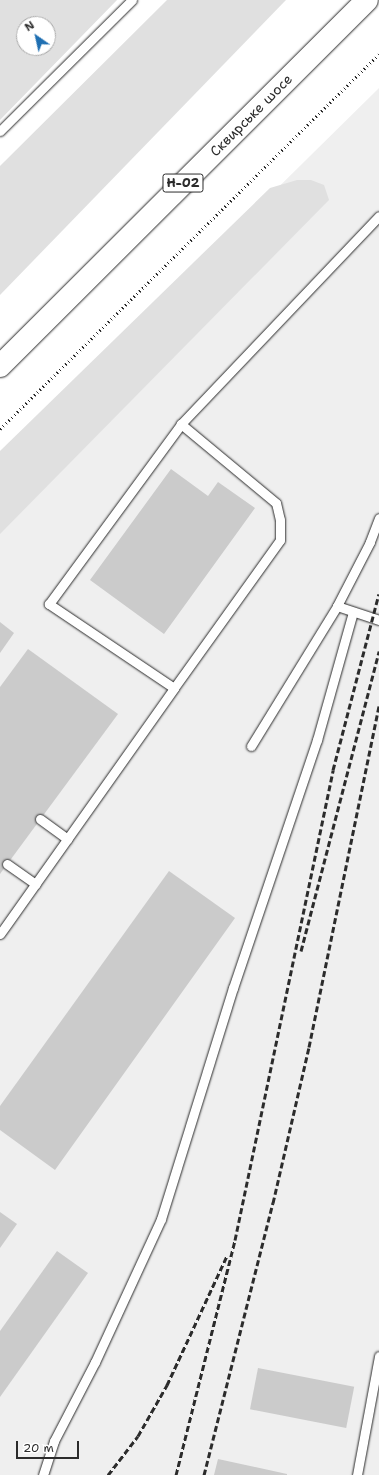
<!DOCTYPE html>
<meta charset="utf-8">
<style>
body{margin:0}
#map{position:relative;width:379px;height:1475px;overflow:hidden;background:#fff;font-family:"Shantell Sans",sans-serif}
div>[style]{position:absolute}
.built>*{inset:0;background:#efefef}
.green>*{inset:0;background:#e0e0e0}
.building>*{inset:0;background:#cbcbcb;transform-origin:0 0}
.path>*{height:2.5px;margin-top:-1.25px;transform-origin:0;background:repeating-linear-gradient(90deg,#2b2b2b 0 1px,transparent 0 4px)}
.roads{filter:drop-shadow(0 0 1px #2b2b2b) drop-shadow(0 0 1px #2b2b2b)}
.lane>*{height:9px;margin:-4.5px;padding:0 4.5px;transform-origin:4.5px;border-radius:4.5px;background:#fff}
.primary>*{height:22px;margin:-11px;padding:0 11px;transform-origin:11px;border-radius:11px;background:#fff}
.rail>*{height:3px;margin-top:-1.5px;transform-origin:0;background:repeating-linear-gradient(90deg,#2b2b2b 0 6px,transparent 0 9px)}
span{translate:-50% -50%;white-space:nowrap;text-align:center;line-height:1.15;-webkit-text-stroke:3px #fff;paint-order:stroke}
.shield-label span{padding:1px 3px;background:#fff;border:1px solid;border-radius:3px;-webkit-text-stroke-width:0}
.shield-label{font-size:13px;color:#2b2b2b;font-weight:700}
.street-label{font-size:14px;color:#2b2b2b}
.north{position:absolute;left:16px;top:16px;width:40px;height:40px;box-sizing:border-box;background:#fff;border:1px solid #aaa;border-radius:50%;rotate:326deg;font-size:11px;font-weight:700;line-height:16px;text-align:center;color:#2b2b2b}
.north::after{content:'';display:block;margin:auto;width:14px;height:18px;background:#1f6fb2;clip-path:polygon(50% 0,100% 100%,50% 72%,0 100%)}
.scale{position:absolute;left:16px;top:1441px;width:63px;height:18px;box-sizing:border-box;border:2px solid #2b2b2b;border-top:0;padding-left:5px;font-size:12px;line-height:14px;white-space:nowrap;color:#2b2b2b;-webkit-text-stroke:3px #fff;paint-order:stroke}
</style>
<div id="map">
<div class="built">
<div style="clip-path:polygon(379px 88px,379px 1475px,0 1475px,0 462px)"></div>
</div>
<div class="green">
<div style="clip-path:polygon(evenodd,0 0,117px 0,0 120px,0 0,24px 24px,48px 24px,48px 48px,24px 48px,24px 24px)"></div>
<div style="clip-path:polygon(167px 0,286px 0,0 295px,0 166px)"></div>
<div style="clip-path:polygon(297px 180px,311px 180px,324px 185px,329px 200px,0 534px,0 451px,270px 188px)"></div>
</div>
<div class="building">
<div style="clip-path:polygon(171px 469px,208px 496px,218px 482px,255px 508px,164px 634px,90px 580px)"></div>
<div style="clip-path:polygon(0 622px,14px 633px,0 653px)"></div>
<div style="clip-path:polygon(28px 649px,118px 714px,0 874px,0 687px)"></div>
<div style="clip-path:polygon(169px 871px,235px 918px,55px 1170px,0 1130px,0 1106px)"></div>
<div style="clip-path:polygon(0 1212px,17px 1224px,0 1248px)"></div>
<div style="clip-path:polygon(57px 1251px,88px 1273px,0 1397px,0 1331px)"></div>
<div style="left:258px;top:1368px;width:98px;height:42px;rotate:11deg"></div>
<div style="clip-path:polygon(218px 1459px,287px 1474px,287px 1475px,214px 1475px)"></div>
</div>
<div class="path">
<div style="left:0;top:429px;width:533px;rotate:-44.7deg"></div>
</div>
<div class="roads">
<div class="lane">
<div style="left:0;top:131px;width:186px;rotate:-44.8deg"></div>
<div style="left:379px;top:518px;width:26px;rotate:111deg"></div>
<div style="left:370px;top:542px;width:72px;rotate:117.3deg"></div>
<div style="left:337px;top:606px;width:44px;rotate:18.4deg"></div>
<div style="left:174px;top:688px;width:182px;rotate:-54.4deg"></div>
<div style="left:280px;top:540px;width:20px;rotate:-90deg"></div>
<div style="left:280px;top:520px;width:17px;rotate:-103deg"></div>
<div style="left:276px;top:503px;width:124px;rotate:-140.3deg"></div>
<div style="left:251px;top:746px;width:164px;rotate:-58.4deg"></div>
<div style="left:40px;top:819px;width:34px;rotate:36deg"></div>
<div style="left:7px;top:864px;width:35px;rotate:35deg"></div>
<div style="left:0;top:934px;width:301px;rotate:-54.7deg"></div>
<div style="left:174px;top:688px;width:151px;rotate:-146.1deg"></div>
<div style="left:49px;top:604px;width:223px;rotate:-53.7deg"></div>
<div style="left:181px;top:424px;width:287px;rotate:-46.4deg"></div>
<div style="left:43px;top:1475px;width:36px;rotate:-72deg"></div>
<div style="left:54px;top:1441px;width:89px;rotate:-62.6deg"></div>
<div style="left:95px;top:1362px;width:157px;rotate:-65.2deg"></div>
<div style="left:161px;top:1219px;width:242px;rotate:-72.7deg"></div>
<div style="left:233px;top:988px;width:262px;rotate:-71.3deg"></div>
<div style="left:317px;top:740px;width:133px;rotate:-74.3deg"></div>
<div style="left:357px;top:1475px;width:121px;rotate:-79.5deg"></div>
</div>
<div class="primary">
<div style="left:0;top:366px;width:518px;rotate:-44.92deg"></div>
</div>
</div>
<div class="rail">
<div style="left:301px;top:951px;width:310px;rotate:-75.4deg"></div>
<div style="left:108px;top:1475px;width:49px;rotate:-52.4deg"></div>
<div style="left:138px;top:1436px;width:59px;rotate:-60.4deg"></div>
<div style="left:167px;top:1385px;width:142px;rotate:-65.1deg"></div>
<div style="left:176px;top:1475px;width:242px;rotate:-75.9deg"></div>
<div style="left:235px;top:1240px;width:480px;rotate:-78.2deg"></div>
<div style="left:333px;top:770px;width:182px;rotate:-75.4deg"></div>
<div style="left:204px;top:1475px;width:281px;rotate:-75.8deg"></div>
<div style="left:273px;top:1203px;width:160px;rotate:-77deg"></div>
<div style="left:309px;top:1047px;width:348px;rotate:-78.4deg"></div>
</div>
<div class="shield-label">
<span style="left:183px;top:183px">Н-02</span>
</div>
<div class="street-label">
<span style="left:251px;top:115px;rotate:-45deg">Сквирське шосе</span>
</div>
<div class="north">N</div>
<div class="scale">20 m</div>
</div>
